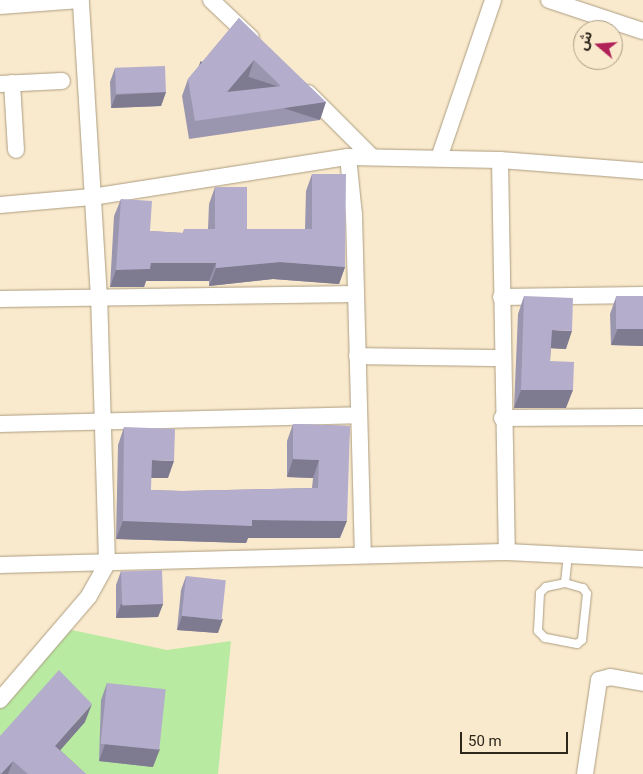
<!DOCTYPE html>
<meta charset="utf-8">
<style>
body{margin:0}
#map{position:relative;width:643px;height:774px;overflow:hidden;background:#faeacd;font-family:Roboto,"Noto Sans Arabic",sans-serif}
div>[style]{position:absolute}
.green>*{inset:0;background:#b8eaa2}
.roads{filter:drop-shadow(0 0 1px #ac9d81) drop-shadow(0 0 1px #ac9d81)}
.lane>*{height:8px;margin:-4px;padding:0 4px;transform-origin:4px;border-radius:4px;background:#fff}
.street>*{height:16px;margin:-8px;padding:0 8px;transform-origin:8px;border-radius:8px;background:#fff}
.wall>*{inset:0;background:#9b96af}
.shaded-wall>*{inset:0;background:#7e7a8f;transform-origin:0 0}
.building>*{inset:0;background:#b4aecc;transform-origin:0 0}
span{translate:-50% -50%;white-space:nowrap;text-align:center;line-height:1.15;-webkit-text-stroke:4px #faeacd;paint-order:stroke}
.north{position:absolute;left:573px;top:20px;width:50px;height:50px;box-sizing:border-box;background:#faeacd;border:1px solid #a89c86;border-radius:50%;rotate:288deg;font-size:14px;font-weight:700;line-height:20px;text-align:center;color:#2c261b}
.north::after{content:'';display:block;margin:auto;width:18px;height:22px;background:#b02158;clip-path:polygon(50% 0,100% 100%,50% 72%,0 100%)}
.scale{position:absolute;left:460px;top:732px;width:108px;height:22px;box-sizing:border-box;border:2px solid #2c261b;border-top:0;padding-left:6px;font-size:15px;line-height:18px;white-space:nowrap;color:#2c261b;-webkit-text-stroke:4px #faeacd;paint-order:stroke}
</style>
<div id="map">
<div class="green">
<div style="clip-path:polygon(67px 629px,167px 650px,231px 641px,218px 774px,0 774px,0 705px)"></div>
</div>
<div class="roads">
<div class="lane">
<div style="left:565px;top:583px;width:19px;rotate:16deg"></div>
<div style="left:583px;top:588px;width:7px;rotate:56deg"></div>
<div style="left:587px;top:594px;width:46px;rotate:96.2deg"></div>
<div style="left:582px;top:640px;width:6px;rotate:141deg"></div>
<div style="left:577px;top:644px;width:33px;rotate:-169deg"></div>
<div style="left:545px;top:638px;width:10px;rotate:-135deg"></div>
<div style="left:538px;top:631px;width:38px;rotate:-87deg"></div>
<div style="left:540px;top:593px;width:8px;rotate:-45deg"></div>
<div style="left:546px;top:587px;width:19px;rotate:-12deg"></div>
<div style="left:565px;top:583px;width:28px;rotate:-84deg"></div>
</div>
<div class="street">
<div style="left:211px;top:0;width:55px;rotate:43.5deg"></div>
<div style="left:549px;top:0;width:99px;rotate:18.3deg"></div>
<div style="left:0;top:6px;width:79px;rotate:-4.3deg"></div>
<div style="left:12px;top:83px;width:67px;rotate:86.6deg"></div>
<div style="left:0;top:84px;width:62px;rotate:-2.8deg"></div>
<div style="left:308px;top:93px;width:91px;rotate:45deg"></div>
<div style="left:348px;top:157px;width:58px;rotate:84.1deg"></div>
<div style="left:354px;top:215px;width:340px;rotate:88.5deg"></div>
<div style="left:439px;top:158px;width:167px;rotate:-71.1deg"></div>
<div style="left:500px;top:160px;width:392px;rotate:89deg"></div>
<div style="left:0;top:205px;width:92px;rotate:-5deg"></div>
<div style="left:92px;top:197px;width:259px;rotate:-8.9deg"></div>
<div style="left:348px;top:157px;width:152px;rotate:1.1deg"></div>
<div style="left:500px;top:160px;width:143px;rotate:4.4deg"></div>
<div style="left:501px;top:297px;width:142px;rotate:-0.8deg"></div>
<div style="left:0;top:299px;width:356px;rotate:-0.8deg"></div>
<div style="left:357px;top:356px;width:145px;rotate:0.8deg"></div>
<div style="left:502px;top:418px;width:141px;rotate:-0.4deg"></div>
<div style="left:0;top:424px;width:358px;rotate:-1.4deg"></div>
<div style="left:0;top:565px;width:507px;rotate:-1.47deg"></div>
<div style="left:507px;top:552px;width:136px;rotate:2.9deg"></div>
<div style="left:0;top:700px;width:137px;rotate:-49.4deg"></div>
<div style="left:89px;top:596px;width:38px;rotate:-61deg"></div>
<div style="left:107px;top:563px;width:265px;rotate:-91.7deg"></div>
<div style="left:99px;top:298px;width:299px;rotate:-93.5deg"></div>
<div style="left:585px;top:774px;width:95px;rotate:-81.5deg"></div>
<div style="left:599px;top:680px;width:11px;rotate:-15deg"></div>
<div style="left:610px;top:677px;width:34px;rotate:10deg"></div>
</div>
</div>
<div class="wall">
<div style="clip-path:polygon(evenodd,239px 18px,320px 120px,189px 139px,182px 96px,188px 79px,239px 18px,248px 78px,259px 88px,237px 91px,248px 78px)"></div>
<div style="clip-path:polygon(115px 68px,166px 92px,161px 106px,111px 108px,110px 82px)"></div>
<div style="clip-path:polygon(312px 174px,345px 267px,339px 284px,273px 279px,209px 286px,209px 281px,146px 281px,144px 287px,110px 287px,114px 216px,121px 199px,150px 231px,183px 233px,184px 229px,208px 229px,209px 204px,215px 187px,247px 229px,305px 229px,306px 191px)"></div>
<div style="clip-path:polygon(524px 296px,566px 349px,551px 348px,550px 361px,566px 408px,514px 408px,518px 314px)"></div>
<div style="clip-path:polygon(643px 296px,643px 346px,611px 345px,610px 314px,616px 297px)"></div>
<div style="clip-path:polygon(293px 424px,350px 426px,340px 538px,248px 538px,246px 543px,116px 539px,118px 445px,124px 427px,168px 478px,151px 478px,151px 490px,182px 491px,312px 488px,313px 478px,287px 477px,287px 441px)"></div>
<div style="clip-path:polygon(121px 571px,163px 604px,158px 617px,116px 618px,116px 585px)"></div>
<div style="clip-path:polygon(186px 576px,218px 633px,177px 630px,181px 590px)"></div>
<div style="clip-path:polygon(107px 683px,153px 767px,99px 761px,101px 700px)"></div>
<div style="clip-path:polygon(85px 722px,60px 750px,86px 774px,0 774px,0 736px)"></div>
</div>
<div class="shaded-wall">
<div style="clip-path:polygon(254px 60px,248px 78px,221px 110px,227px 92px)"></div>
<div style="clip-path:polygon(166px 92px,161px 106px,111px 108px,116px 95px)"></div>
<div style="left:326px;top:102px;width:19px;height:132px;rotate:108deg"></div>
<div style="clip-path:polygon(280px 262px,345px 267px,339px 284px,273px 279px,209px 286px,216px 268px)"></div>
<div style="clip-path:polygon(151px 263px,216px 263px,209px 281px,146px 281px,144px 287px,110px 287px,116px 270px)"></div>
<div style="clip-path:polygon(618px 328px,643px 329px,643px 346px,611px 345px)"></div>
<div style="clip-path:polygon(552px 330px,572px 331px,566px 349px,545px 348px)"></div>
<div style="clip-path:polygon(521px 390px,573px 390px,566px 408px,514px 408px)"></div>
<div style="clip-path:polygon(293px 459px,319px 460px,313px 478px,287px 477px)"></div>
<div style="clip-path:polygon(152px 460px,174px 461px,168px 478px,145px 478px)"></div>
<div style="clip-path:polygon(252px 520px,347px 521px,340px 538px,248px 538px,246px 543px,116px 539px,123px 521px)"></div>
<div style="clip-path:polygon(121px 604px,163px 604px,158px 617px,116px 618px)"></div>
<div style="clip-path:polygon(182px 616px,223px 619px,218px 633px,177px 630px)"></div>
<div style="clip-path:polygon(92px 704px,85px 722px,49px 763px,55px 746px)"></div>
<div style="clip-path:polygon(105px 744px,160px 749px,153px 767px,99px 761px)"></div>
<div style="clip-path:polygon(13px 761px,8px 774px,1px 774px)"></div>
</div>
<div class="building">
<div style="clip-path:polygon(evenodd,239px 18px,326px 102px,195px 121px,188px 79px,239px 18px,254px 60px,281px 86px,227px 92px,254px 60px)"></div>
<div style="left:165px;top:66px;width:26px;height:50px;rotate:88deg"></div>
<div style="clip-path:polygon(312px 174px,346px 174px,345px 267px,280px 262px,216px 268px,216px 263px,151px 263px,150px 269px,116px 270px,121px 199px,152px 201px,150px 231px,184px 233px,184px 229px,215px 229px,215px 187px,247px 187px,247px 229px,312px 229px)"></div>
<div style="clip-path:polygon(524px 296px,573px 298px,572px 331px,552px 330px,550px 361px,574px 362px,573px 390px,521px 390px)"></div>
<div style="left:643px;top:296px;width:33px;height:27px;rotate:90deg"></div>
<div style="clip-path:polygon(293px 424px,350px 426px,347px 521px,252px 520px,252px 526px,123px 521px,124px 427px,175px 429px,174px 461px,152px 460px,151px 490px,182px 491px,318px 488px,319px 460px,293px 459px)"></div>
<div style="left:162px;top:570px;width:34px;height:41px;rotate:88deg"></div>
<div style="left:186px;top:576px;width:40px;height:40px;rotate:6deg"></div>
<div style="clip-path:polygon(59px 670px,92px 704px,55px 746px,86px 774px,28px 774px,13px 761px,1px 774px,0 772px,0 736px)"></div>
<div style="left:107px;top:683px;width:59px;height:61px;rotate:6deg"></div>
</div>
<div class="north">ش</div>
<div class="scale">50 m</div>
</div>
